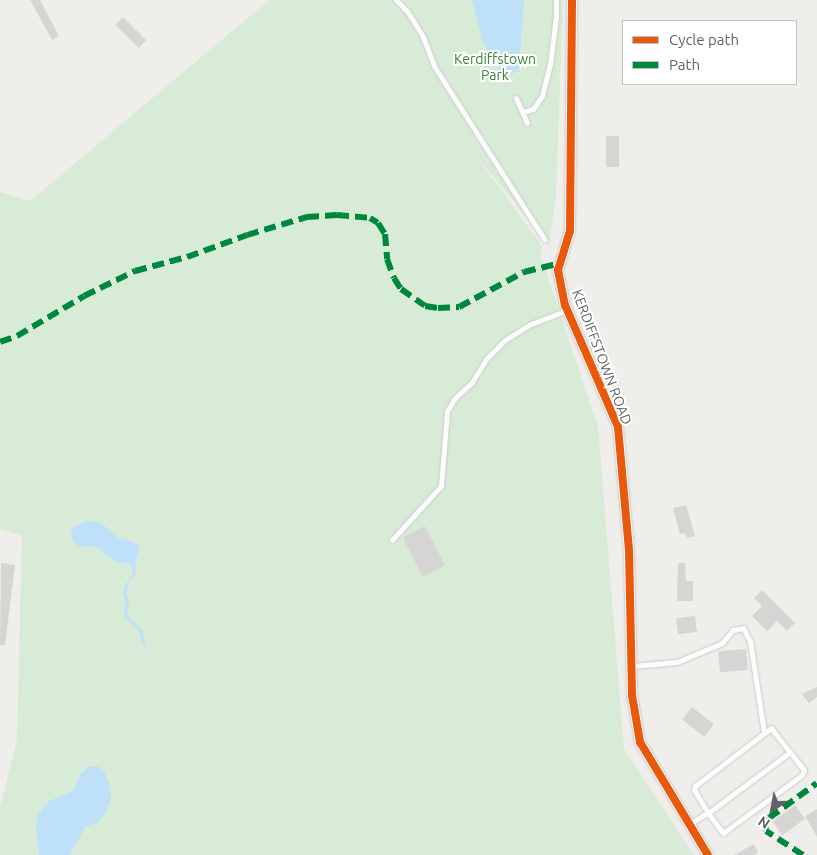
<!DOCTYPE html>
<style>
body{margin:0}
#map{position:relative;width:817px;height:855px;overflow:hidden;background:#efeeea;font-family:Ubuntu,sans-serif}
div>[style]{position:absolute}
.green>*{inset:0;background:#d8ebd6}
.water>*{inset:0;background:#bfe0f9}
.stream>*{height:3px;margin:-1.5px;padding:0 1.5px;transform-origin:1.5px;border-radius:1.5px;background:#bfe0f9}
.building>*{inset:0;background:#d6d5d3;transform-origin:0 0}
.roads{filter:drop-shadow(0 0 1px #cbcccc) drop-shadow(0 0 1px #cbcccc)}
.lane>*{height:5px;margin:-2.5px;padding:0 2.5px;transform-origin:2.5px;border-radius:2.5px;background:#fdfcfc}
.street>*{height:10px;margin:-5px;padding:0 5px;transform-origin:5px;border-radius:5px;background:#fdfcfc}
.quiet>*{height:6px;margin-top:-3px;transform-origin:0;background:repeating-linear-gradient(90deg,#00873e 0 12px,transparent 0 18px)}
.cycleway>*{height:8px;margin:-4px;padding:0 4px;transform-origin:4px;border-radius:4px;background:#e8590c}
span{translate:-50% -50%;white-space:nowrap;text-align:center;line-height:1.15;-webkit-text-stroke:4px #fff;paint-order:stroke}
.park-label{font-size:14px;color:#348238}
.street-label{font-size:14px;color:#5f6368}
.legend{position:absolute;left:622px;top:20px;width:175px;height:65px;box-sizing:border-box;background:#fff;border:1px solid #bfc1c3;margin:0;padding:6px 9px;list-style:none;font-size:15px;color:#5f6368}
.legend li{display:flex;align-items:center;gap:10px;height:25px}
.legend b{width:25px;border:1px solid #bfc1c3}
.north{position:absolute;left:747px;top:785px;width:50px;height:50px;-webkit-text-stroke:4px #fff;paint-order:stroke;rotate:213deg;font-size:14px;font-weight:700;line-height:20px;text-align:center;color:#5f6368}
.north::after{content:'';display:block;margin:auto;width:18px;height:22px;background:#5f6368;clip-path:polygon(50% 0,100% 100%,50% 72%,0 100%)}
</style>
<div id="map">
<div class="green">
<div style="clip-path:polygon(269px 0,563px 0,556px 196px,549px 245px,471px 149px,542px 246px,541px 257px,598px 426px,624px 749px,694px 855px,0 855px,0 807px,17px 739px,22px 536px,0 529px,0 192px,30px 201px)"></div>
</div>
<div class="water">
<div style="clip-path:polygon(472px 0,524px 0,519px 70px,512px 74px,500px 70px,483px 42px)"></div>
<div style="clip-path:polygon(86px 521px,101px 523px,119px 538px,133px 542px,140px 547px,136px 561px,135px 575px,127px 583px,134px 571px,130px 564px,117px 562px,96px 547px,79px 547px,75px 543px,71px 536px,72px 528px)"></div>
<div style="clip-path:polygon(89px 766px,99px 767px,104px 771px,109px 784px,111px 798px,105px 814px,97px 823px,85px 827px,70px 855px,39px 855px,36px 827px,38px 814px,49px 801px,72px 792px,80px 775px)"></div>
</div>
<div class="stream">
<div style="left:127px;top:583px;width:9px;rotate:108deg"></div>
<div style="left:124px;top:592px;width:10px;rotate:73deg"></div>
<div style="left:127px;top:602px;width:13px;rotate:99deg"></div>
<div style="left:125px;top:615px;width:21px;rotate:45deg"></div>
<div style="left:140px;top:630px;width:15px;rotate:74deg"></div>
</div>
<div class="building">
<div style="clip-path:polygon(30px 0,40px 0,59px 36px,52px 40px)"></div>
<div style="left:123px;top:17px;width:33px;height:11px;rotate:45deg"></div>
<div style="left:606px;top:136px;width:13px;height:31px"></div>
<div style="clip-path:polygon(686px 505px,695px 536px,687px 538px,685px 533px,680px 534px,673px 508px)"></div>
<div style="left:425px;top:526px;width:44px;height:25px;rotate:63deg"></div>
<div style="clip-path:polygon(1px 563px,15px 565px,5px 645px,0 645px)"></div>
<div style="clip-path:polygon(678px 563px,685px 563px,686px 581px,693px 581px,693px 601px,677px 601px)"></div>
<div style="clip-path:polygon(762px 590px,795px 623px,787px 631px,777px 621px,767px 631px,752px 616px,762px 606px,754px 598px)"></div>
<div style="left:695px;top:616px;width:16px;height:19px;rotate:83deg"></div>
<div style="left:746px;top:649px;width:21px;height:28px;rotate:85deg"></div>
<div style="clip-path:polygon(817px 687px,817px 697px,809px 703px,802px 694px)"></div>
<div style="left:692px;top:707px;width:28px;height:16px;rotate:38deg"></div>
<div style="left:795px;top:805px;width:17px;height:28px;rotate:54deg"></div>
<div style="clip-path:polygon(817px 809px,817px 837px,805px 816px)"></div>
<div style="clip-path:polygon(754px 844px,758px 852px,754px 855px,734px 855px)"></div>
</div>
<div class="roads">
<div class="lane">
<div style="left:396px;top:0;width:16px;rotate:45deg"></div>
<div style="left:407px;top:11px;width:31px;rotate:58deg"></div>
<div style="left:423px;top:37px;width:31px;rotate:69deg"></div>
<div style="left:434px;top:66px;width:206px;rotate:57.5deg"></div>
<div style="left:516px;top:98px;width:27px;rotate:66deg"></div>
<div style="left:523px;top:112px;width:10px;rotate:-17deg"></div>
<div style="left:533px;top:109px;width:16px;rotate:-55deg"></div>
<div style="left:542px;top:96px;width:32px;rotate:-76deg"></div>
<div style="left:550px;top:65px;width:49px;rotate:-83deg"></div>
<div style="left:556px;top:16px;width:16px;rotate:-90deg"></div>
<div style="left:392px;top:540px;width:73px;rotate:-47.8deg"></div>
<div style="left:441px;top:486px;width:75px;rotate:-85.4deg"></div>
<div style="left:447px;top:411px;width:15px;rotate:-58deg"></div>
<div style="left:455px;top:398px;width:23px;rotate:-43deg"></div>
<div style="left:472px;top:382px;width:28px;rotate:-58deg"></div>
<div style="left:487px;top:358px;width:25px;rotate:-45deg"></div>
<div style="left:505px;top:340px;width:31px;rotate:-32deg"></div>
<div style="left:531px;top:324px;width:39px;rotate:-21deg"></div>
<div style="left:632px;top:666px;width:45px;rotate:-5.1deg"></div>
<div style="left:677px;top:662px;width:49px;rotate:-22.9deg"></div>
<div style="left:722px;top:643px;width:17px;rotate:-50deg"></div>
<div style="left:733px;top:630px;width:10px;rotate:-11deg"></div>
<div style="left:743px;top:628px;width:15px;rotate:62deg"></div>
<div style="left:750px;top:641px;width:93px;rotate:81.3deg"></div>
<div style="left:689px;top:824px;width:17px;rotate:-31deg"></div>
<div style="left:704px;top:815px;width:4px;rotate:-27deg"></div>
<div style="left:708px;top:813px;width:102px;rotate:-36.6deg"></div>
<div style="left:790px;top:752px;width:23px;rotate:52deg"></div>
<div style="left:804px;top:770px;width:5px;rotate:112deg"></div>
<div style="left:802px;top:775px;width:98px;rotate:143.7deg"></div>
<div style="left:723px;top:833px;width:25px;rotate:-127deg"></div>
<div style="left:708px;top:813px;width:27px;rotate:-121deg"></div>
<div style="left:694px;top:790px;width:4px;rotate:-76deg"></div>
<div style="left:695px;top:786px;width:96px;rotate:-37.3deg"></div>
<div style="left:771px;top:728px;width:31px;rotate:52deg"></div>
</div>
<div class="street">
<div style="left:572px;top:0;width:231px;rotate:90.5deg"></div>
<div style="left:570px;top:231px;width:41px;rotate:107.1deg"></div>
<div style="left:558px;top:270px;width:36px;rotate:79deg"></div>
<div style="left:565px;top:305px;width:133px;rotate:66.5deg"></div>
<div style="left:618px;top:427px;width:123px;rotate:84.9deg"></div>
<div style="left:629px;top:550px;width:145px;rotate:88.8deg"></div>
<div style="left:632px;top:695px;width:48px;rotate:80.3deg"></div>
<div style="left:640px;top:742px;width:132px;rotate:59deg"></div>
</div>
</div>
<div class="quiet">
<div style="left:0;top:342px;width:18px;rotate:-19deg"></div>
<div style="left:17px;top:336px;width:78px;rotate:-30.8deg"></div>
<div style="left:84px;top:296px;width:57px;rotate:-26.1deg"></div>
<div style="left:135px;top:271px;width:54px;rotate:-15.1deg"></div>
<div style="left:187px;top:257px;width:64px;rotate:-20.1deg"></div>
<div style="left:247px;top:235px;width:63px;rotate:-16.7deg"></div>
<div style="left:307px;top:217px;width:30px;rotate:-4deg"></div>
<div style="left:337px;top:215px;width:33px;rotate:5deg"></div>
<div style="left:370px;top:218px;width:9px;rotate:32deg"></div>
<div style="left:378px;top:223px;width:13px;rotate:58deg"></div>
<div style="left:385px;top:234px;width:25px;rotate:85deg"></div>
<div style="left:387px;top:259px;width:20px;rotate:70deg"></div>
<div style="left:394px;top:278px;width:13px;rotate:58deg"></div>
<div style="left:401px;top:289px;width:29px;rotate:35deg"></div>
<div style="left:425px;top:306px;width:13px;rotate:9deg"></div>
<div style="left:438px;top:308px;width:21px;rotate:-3deg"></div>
<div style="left:459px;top:307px;width:74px;rotate:-28.3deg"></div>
<div style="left:524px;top:272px;width:37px;rotate:-14deg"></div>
<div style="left:803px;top:855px;width:44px;rotate:-147deg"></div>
<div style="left:766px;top:831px;width:6px;rotate:-99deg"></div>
<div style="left:765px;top:825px;width:8px;rotate:-60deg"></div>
<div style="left:769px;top:818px;width:59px;rotate:-36.1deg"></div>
</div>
<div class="cycleway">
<div style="left:572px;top:0;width:231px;rotate:90.5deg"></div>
<div style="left:570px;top:231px;width:41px;rotate:107.1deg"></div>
<div style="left:558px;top:270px;width:36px;rotate:79deg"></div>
<div style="left:565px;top:305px;width:133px;rotate:66.5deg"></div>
<div style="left:618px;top:427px;width:123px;rotate:84.9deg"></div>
<div style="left:629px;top:550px;width:145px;rotate:88.8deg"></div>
<div style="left:632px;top:695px;width:48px;rotate:80.3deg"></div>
<div style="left:640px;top:742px;width:132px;rotate:59deg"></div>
</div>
<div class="park-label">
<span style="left:495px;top:67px">Kerdiffstown<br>Park</span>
</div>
<div class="street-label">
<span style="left:602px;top:357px;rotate:69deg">KERDIFFSTOWN ROAD</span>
</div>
<ul class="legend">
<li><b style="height:6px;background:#e8590c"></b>Cycle path</li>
<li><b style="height:6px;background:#00873e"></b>Path</li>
</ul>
<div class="north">N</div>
</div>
